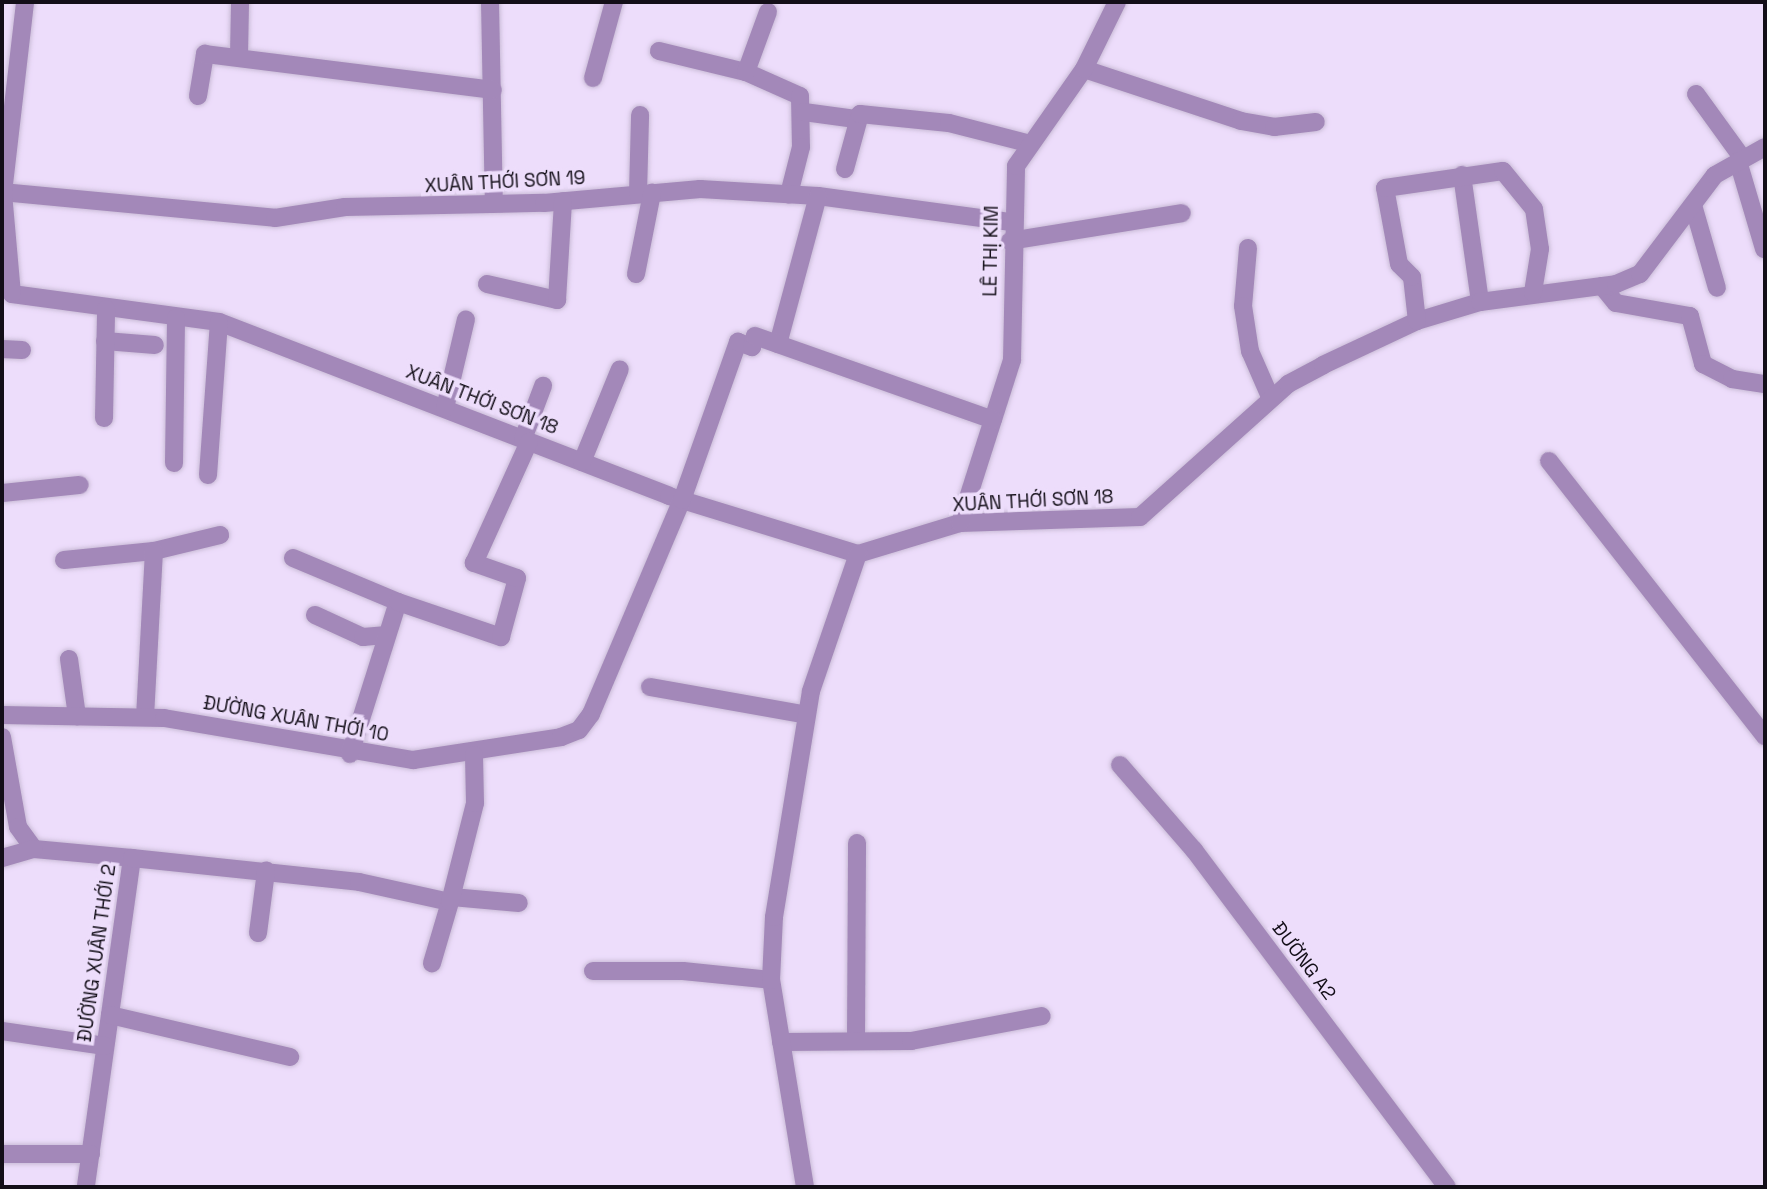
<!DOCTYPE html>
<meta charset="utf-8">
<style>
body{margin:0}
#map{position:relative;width:1767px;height:1189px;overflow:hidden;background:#edddfb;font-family:"Space Grotesk",sans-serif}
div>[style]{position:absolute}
.roads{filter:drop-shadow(0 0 2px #cabcd7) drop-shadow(0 0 2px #cabcd7)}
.minor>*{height:18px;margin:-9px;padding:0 9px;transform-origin:9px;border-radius:9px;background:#a388b9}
span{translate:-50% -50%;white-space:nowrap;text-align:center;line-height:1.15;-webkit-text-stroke:7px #edddfb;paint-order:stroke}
.street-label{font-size:19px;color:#130e18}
.frame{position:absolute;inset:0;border:4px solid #130e18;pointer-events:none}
</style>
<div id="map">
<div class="roads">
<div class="minor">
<div style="left:490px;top:2px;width:201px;rotate:88.9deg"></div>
<div style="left:659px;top:51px;width:89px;rotate:13.6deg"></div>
<div style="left:746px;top:72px;width:59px;rotate:24deg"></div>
<div style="left:800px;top:96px;width:51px;rotate:88.9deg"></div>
<div style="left:801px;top:147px;width:49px;rotate:104.3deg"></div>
<div style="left:239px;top:56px;width:54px;rotate:-88.9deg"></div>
<div style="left:1084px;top:69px;width:165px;rotate:18.3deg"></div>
<div style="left:1241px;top:121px;width:34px;rotate:10deg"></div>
<div style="left:1274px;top:127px;width:42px;rotate:-6.8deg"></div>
<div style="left:746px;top:72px;width:64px;rotate:-69.9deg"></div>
<div style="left:593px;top:78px;width:79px;rotate:-74.6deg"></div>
<div style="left:1696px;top:94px;width:80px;rotate:54.1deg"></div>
<div style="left:198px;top:96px;width:43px;rotate:-80.5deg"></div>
<div style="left:205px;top:54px;width:290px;rotate:7.1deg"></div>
<div style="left:804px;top:112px;width:52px;rotate:7.7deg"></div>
<div style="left:1738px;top:161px;width:92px;rotate:73.5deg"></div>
<div style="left:845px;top:169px;width:57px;rotate:-74.7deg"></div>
<div style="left:860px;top:114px;width:89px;rotate:5.8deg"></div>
<div style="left:949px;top:123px;width:81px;rotate:14.4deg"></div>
<div style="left:1462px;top:175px;width:128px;rotate:81.9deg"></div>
<div style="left:2px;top:192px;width:274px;rotate:5.4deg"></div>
<div style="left:275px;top:218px;width:71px;rotate:-8.9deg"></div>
<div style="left:345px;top:207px;width:199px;rotate:-1.2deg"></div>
<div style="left:544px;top:203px;width:157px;rotate:-5.1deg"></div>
<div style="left:700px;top:189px;width:118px;rotate:3.4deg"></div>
<div style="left:818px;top:196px;width:195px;rotate:7.7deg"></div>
<div style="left:638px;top:194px;width:79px;rotate:-88.5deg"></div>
<div style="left:1693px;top:205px;width:86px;rotate:73.9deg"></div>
<div style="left:1010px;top:241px;width:174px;rotate:-9.2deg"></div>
<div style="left:1248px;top:248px;width:58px;rotate:94.9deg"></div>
<div style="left:1243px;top:306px;width:46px;rotate:81.2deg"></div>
<div style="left:1250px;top:351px;width:52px;rotate:66.4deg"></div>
<div style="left:636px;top:274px;width:83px;rotate:-78.8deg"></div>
<div style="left:487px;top:284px;width:72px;rotate:12.9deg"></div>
<div style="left:557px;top:300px;width:99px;rotate:-86.5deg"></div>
<div style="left:1602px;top:286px;width:22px;rotate:51deg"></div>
<div style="left:1616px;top:303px;width:75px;rotate:10deg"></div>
<div style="left:1690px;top:316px;width:50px;rotate:74.8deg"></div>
<div style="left:1703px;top:364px;width:33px;rotate:27deg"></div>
<div style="left:1732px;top:379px;width:33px;rotate:9deg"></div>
<div style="left:12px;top:294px;width:209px;rotate:7.7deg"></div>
<div style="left:219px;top:322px;width:482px;rotate:21.1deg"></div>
<div style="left:669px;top:496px;width:198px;rotate:17.1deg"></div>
<div style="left:858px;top:554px;width:107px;rotate:-16.9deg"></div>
<div style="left:960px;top:523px;width:180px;rotate:-1.9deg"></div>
<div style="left:1140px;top:517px;width:199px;rotate:-41.9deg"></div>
<div style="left:1288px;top:384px;width:40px;rotate:-28deg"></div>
<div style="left:1323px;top:365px;width:104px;rotate:-25.1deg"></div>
<div style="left:1417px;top:321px;width:66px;rotate:-16.8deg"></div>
<div style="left:1480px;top:302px;width:137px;rotate:-7.5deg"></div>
<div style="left:1616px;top:284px;width:26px;rotate:-23deg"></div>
<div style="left:1640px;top:274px;width:124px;rotate:-52.9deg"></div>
<div style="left:1715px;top:175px;width:57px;rotate:-29.2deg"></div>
<div style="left:12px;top:294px;width:101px;rotate:-95.1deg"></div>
<div style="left:3px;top:193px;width:192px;rotate:-83.4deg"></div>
<div style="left:1417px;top:321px;width:44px;rotate:-96.5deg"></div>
<div style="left:1412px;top:277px;width:18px;rotate:-135deg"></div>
<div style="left:1399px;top:264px;width:77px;rotate:-100.4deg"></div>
<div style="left:1385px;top:188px;width:119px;rotate:-8.2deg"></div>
<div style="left:1503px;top:171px;width:49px;rotate:50.8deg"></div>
<div style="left:1534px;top:209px;width:40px;rotate:81.5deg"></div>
<div style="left:1540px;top:249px;width:44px;rotate:99.2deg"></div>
<div style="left:105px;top:341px;width:50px;rotate:4.6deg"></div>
<div style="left:778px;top:344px;width:153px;rotate:-74.9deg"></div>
<div style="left:2px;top:349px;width:20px;rotate:3deg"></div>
<div style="left:445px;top:408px;width:91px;rotate:-76.7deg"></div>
<div style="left:104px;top:418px;width:109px;rotate:-88.9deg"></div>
<div style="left:523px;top:439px;width:57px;rotate:-69.3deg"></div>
<div style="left:1549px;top:461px;width:350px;rotate:51.9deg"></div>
<div style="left:582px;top:462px;width:100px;rotate:-67.8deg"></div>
<div style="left:174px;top:463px;width:145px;rotate:-89.2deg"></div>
<div style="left:208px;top:475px;width:153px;rotate:-85.9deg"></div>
<div style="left:2px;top:493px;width:78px;rotate:-5.9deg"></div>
<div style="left:960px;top:523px;width:171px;rotate:-72.3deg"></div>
<div style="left:1012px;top:360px;width:194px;rotate:-88.8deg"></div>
<div style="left:1016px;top:166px;width:118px;rotate:-55deg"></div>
<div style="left:1084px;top:69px;width:75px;rotate:-63.8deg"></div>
<div style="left:154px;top:551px;width:68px;rotate:-13.6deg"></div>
<div style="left:293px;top:558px;width:114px;rotate:22.7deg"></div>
<div style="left:64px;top:560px;width:90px;rotate:-5.7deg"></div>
<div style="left:154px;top:551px;width:165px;rotate:93.1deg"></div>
<div style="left:315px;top:615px;width:53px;rotate:24.6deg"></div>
<div style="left:363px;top:637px;width:24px;rotate:-5deg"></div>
<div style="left:69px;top:659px;width:58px;rotate:82deg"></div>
<div style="left:650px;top:687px;width:159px;rotate:10.1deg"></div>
<div style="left:2px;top:715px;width:162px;rotate:1.1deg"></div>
<div style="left:164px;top:718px;width:253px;rotate:9.6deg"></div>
<div style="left:413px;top:760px;width:150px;rotate:-8.8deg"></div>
<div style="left:561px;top:737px;width:19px;rotate:-21deg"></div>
<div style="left:579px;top:730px;width:20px;rotate:-53deg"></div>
<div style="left:591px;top:714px;width:233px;rotate:-67deg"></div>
<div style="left:682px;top:500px;width:168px;rotate:-70.5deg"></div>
<div style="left:738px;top:342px;width:15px;rotate:20deg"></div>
<div style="left:752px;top:347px;width:11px;rotate:-75deg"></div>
<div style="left:755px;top:336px;width:252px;rotate:19.4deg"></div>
<div style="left:2px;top:737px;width:91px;rotate:79.9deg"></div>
<div style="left:18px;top:827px;width:27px;rotate:54deg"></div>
<div style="left:34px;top:849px;width:98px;rotate:5.2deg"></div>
<div style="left:132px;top:858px;width:332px;rotate:98deg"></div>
<div style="left:350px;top:754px;width:159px;rotate:-72.5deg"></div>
<div style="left:398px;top:602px;width:109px;rotate:18.8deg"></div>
<div style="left:501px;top:637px;width:61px;rotate:-74.8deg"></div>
<div style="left:517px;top:578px;width:46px;rotate:-160.8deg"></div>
<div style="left:474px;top:563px;width:133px;rotate:-65.6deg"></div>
<div style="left:1120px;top:765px;width:113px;rotate:49deg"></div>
<div style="left:1194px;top:850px;width:421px;rotate:53.1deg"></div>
<div style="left:2px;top:858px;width:33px;rotate:-16deg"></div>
<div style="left:132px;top:858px;width:228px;rotate:6deg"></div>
<div style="left:359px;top:882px;width:93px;rotate:12.4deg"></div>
<div style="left:450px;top:902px;width:64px;rotate:106.4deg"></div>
<div style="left:452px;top:897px;width:67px;rotate:5.1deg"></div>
<div style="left:450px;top:902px;width:102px;rotate:-75.8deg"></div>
<div style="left:475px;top:803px;width:48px;rotate:-91.2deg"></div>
<div style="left:258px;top:933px;width:63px;rotate:-82.6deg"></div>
<div style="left:593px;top:971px;width:90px"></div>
<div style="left:683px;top:971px;width:88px;rotate:5.8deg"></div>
<div style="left:110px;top:1015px;width:185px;rotate:13.1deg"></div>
<div style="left:2px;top:1031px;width:104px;rotate:8.3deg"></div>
<div style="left:856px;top:1041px;width:198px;rotate:-89.7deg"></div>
<div style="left:781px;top:1042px;width:130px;rotate:-0.4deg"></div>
<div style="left:911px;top:1041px;width:133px;rotate:-10.8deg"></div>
<div style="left:2px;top:1154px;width:89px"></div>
<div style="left:805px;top:1187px;width:210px;rotate:-99.3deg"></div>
<div style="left:771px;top:980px;width:63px;rotate:-87.3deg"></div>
<div style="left:774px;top:917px;width:229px;rotate:-80.7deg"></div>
<div style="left:811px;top:691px;width:145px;rotate:-71.1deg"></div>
</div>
</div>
<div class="street-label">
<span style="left:505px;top:182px;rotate:-3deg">XUÂN THỚI SƠN 19</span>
<span style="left:991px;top:251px;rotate:-89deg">LÊ THỊ KIM</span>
<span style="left:482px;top:400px;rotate:21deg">XUÂN THỚI SƠN 18</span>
<span style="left:1033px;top:501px;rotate:-3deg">XUÂN THỚI SƠN 18</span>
<span style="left:296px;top:719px;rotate:10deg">ĐƯỜNG XUÂN THỚI 10</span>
<span style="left:97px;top:953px;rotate:-82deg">ĐƯỜNG XUÂN THỚI 2</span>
<span style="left:1304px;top:961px;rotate:53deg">ĐƯỜNG A2</span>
</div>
<div class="frame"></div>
</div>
